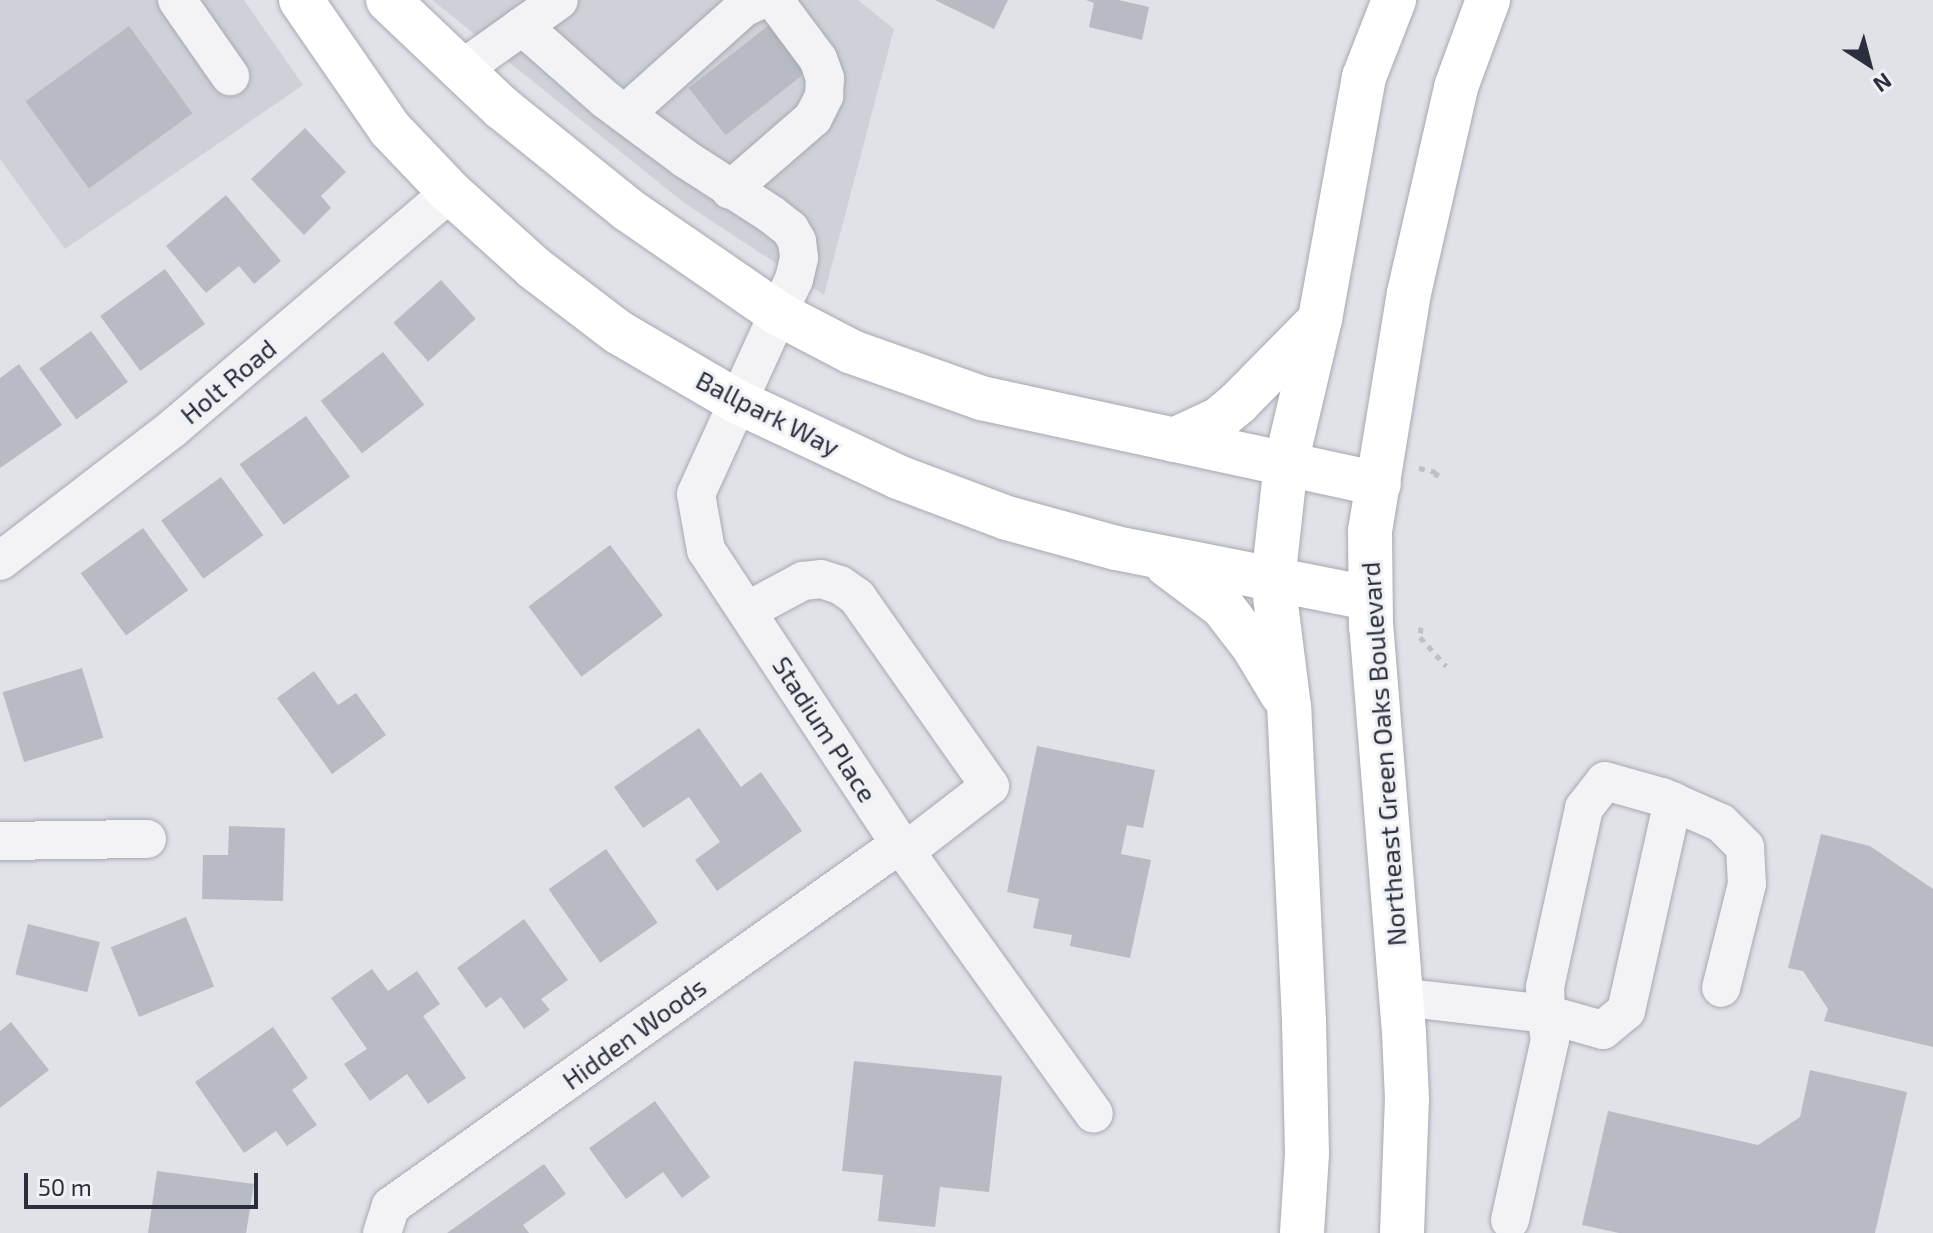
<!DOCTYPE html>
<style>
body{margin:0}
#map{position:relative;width:1933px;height:1233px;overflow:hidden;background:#e0e2e8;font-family:"Exo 2",sans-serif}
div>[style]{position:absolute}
.built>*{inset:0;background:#cfd1d9}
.building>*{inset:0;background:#b8bbc4;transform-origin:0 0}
.path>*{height:5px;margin-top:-2.5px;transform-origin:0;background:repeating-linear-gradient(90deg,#bfc0c6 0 6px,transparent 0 12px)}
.roads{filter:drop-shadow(0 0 2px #a6a9b1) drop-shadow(0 0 2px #a6a9b1)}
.minor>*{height:38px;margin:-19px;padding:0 19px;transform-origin:19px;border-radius:19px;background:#f3f3f6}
.major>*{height:44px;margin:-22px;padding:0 22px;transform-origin:22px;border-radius:22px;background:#fff}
span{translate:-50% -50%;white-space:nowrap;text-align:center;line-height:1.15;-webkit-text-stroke:6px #f0f1f5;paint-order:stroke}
.street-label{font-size:26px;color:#2b2f3d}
.north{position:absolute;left:1829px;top:24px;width:80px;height:80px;-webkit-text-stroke:6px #f0f1f5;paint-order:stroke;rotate:144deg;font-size:22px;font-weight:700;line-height:32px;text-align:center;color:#2b2f3d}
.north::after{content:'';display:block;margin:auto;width:28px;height:36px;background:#2b2f3d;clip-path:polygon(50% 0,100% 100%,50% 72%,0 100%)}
.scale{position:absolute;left:24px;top:1173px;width:234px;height:36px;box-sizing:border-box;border:4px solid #2b2f3d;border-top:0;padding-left:10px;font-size:24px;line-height:28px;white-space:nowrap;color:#2b2f3d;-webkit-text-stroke:6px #f0f1f5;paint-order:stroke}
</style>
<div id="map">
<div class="built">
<div style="clip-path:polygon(0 0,244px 0,303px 85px,65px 249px,0 159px)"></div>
<div style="clip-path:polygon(432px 0,858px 0,894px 29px,824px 295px,683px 202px)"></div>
</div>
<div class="building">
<div style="clip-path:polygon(935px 0,1008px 0,994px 29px)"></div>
<div style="clip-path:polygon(1086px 0,1119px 0,1149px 7px,1142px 40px,1089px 27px,1094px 3px)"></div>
<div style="left:773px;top:22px;width:60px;height:107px;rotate:52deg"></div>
<div style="left:129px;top:26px;width:108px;height:128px;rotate:54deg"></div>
<div style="clip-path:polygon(305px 128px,346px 172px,321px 196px,331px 208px,304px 235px,251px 179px)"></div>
<div style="clip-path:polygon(226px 195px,281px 261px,254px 284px,239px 266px,206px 293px,166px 246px)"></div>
<div style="left:165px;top:269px;width:68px;height:80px;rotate:54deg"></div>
<div style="left:441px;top:280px;width:52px;height:64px;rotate:48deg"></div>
<div style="left:91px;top:331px;width:63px;height:64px;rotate:54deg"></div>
<div style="left:383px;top:352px;width:67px;height:79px;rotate:52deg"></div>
<div style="clip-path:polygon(19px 364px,62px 425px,0 468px,0 378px)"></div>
<div style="left:306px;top:416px;width:75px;height:82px;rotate:54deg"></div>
<div style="left:221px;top:477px;width:72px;height:74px;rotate:54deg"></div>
<div style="left:143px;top:528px;width:77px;height:77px;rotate:54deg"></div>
<div style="left:610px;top:545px;width:88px;height:102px;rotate:53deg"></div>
<div style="left:82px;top:668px;width:73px;height:83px;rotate:73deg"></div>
<div style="clip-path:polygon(314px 671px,338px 705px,356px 693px,386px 735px,332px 774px,277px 698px)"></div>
<div style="clip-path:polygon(699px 728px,741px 787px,761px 772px,802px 831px,717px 891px,695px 860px,720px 842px,689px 797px,643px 828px,614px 787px)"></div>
<div style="clip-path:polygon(1037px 746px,1155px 770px,1143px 828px,1127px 825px,1121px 854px,1151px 860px,1130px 958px,1070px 946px,1072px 935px,1033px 928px,1039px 899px,1007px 892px)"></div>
<div style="clip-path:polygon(229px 826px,285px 828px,283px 901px,202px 899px,203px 855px,228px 855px)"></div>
<div style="clip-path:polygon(1821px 834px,1870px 846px,1933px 889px,1933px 1047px,1824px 1021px,1828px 1009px,1803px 971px,1788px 968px)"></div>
<div style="left:606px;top:849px;width:90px;height:70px;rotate:55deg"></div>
<div style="left:186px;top:917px;width:75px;height:81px;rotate:68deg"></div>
<div style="clip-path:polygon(524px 919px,568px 980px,541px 999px,550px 1010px,524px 1029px,501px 997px,486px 1008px,457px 968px)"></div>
<div style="left:28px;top:924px;width:74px;height:52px;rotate:14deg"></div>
<div style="clip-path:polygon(372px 969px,388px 991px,417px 971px,440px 1004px,423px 1016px,466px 1078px,428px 1104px,407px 1074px,370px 1101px,344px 1064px,367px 1049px,331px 998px)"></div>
<div style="clip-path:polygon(11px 1022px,49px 1070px,0 1108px,0 1031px)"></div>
<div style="clip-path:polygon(273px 1027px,308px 1078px,292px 1090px,317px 1125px,287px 1146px,276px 1131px,244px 1153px,195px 1082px)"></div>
<div style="clip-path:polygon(854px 1061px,1002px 1076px,989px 1192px,940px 1187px,935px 1227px,878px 1221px,883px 1175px,842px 1171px)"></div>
<div style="clip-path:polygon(1810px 1070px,1907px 1092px,1875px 1233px,1619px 1233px,1582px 1225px,1608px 1111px,1758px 1145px,1800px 1117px)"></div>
<div style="clip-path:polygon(655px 1101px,710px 1177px,682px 1198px,663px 1172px,626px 1199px,589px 1148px)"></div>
<div style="clip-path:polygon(544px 1164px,566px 1194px,523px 1225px,529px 1233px,447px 1233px)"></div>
<div style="clip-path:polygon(157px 1171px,254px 1184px,246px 1233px,148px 1233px)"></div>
</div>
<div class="path">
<div style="left:1419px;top:468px;width:17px;rotate:13deg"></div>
<div style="left:1435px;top:477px;width:12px;rotate:-59deg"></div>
<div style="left:1421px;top:627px;width:10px;rotate:96deg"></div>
<div style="left:1420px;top:637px;width:39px;rotate:48deg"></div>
</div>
<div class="roads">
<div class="minor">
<div style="left:177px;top:0;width:93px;rotate:55.1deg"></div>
<div style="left:522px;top:26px;width:112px;rotate:41.4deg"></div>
<div style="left:606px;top:100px;width:97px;rotate:36.6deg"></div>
<div style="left:684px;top:158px;width:105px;rotate:32.9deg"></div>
<div style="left:772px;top:215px;width:23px;rotate:38deg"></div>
<div style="left:790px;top:229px;width:14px;rotate:60deg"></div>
<div style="left:797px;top:241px;width:17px;rotate:83deg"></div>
<div style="left:799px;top:258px;width:22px;rotate:103deg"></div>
<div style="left:794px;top:279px;width:236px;rotate:114.5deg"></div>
<div style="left:696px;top:494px;width:57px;rotate:79.9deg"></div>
<div style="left:706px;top:550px;width:352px;rotate:56.6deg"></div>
<div style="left:900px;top:844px;width:332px;rotate:54.3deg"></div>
<div style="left:461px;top:70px;width:120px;rotate:-35.5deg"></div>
<div style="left:625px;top:114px;width:159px;rotate:-41.9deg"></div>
<div style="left:743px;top:8px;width:19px;rotate:-25deg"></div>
<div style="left:730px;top:190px;width:110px;rotate:-40.9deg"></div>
<div style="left:813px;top:118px;width:25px;rotate:-63deg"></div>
<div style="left:824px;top:96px;width:18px;rotate:-87deg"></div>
<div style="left:825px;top:78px;width:20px;rotate:-110deg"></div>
<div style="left:818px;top:59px;width:74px;rotate:-126.7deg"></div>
<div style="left:0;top:561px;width:217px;rotate:-37.5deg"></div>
<div style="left:172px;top:429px;width:365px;rotate:-40.4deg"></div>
<div style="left:747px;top:611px;width:64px;rotate:-28.2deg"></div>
<div style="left:803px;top:581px;width:18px;rotate:-6deg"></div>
<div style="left:821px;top:579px;width:20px;rotate:18deg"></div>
<div style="left:840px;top:585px;width:21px;rotate:35deg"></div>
<div style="left:857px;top:597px;width:231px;rotate:54.9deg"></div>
<div style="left:990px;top:786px;width:106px;rotate:142.3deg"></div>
<div style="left:0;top:841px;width:147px;rotate:-0.8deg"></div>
<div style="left:1400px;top:997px;width:147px;rotate:6.6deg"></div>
<div style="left:1546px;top:1014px;width:27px;rotate:-92deg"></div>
<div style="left:1545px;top:987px;width:183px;rotate:-77.7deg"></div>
<div style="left:1584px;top:808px;width:34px;rotate:-52deg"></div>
<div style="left:1605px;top:781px;width:59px;rotate:15.7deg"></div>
<div style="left:1662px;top:797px;width:64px;rotate:23.8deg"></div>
<div style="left:1721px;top:823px;width:34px;rotate:45deg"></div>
<div style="left:1745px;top:847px;width:37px;rotate:87deg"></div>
<div style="left:1747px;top:884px;width:107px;rotate:104deg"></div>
<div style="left:1510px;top:1220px;width:184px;rotate:-77.5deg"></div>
<div style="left:1550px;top:1040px;width:26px;rotate:-99deg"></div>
<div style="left:1546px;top:1014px;width:59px;rotate:15.7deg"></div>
<div style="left:1603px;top:1030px;width:30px;rotate:-40deg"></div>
<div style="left:1626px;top:1011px;width:215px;rotate:-77.4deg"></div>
<div style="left:382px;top:1233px;width:28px;rotate:-72deg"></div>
<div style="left:391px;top:1206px;width:625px;rotate:-35.42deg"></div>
</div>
<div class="major">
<div style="left:301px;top:0;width:157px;rotate:55.4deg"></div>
<div style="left:390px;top:129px;width:87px;rotate:46.4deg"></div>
<div style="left:450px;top:192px;width:113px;rotate:42.1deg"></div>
<div style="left:534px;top:268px;width:106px;rotate:37.3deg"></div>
<div style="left:618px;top:332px;width:139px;rotate:30.3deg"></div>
<div style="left:738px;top:402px;width:177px;rotate:25.1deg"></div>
<div style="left:898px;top:477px;width:116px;rotate:20.6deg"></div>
<div style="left:1007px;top:518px;width:113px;rotate:15.4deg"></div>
<div style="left:1116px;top:548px;width:258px;rotate:11.2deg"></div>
<div style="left:388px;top:0;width:157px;rotate:43.5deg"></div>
<div style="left:502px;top:108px;width:161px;rotate:38.9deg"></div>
<div style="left:627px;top:209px;width:185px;rotate:34.6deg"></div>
<div style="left:779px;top:314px;width:82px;rotate:27.5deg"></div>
<div style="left:852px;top:352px;width:137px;rotate:19.6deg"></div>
<div style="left:981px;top:398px;width:407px;rotate:12.2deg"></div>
<div style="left:1174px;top:440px;width:50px;rotate:-25deg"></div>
<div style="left:1219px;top:419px;width:25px;rotate:-40deg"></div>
<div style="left:1238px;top:403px;width:115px;rotate:-45.4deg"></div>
<div style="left:1167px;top:565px;width:70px;rotate:36.9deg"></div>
<div style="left:1223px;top:607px;width:49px;rotate:52.4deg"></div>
<div style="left:1253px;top:646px;width:56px;rotate:58.9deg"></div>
<div style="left:1302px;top:1233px;width:79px;rotate:-86.4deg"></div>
<div style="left:1307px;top:1154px;width:133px;rotate:-91.3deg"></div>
<div style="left:1304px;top:1021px;width:314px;rotate:-92.7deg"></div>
<div style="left:1289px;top:707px;width:127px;rotate:-97.2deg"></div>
<div style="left:1273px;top:581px;width:119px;rotate:-83.7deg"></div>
<div style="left:1286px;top:463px;width:148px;rotate:-76.7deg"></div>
<div style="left:1320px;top:319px;width:246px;rotate:-79.7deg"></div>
<div style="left:1364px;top:77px;width:83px;rotate:-68.7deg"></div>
<div style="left:1402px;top:1233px;width:134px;rotate:-87.9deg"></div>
<div style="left:1407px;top:1099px;width:66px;rotate:-92.6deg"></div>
<div style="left:1404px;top:1033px;width:407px;rotate:-94.6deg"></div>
<div style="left:1371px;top:627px;width:96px;rotate:-90.6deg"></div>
<div style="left:1370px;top:531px;width:241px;rotate:-80.7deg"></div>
<div style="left:1409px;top:293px;width:211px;rotate:-77.1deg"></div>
<div style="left:1456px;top:87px;width:93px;rotate:-69.8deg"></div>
</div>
</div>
<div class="street-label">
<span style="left:228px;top:381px;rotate:-40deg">Holt Road</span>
<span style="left:768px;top:413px;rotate:27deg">Ballpark Way</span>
<span style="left:825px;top:729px;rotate:57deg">Stadium Place</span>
<span style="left:1383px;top:754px;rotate:-94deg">Northeast Green Oaks Boulevard</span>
<span style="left:634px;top:1033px;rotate:-36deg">Hidden Woods</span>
</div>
<div class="north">N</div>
<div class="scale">50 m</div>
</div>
